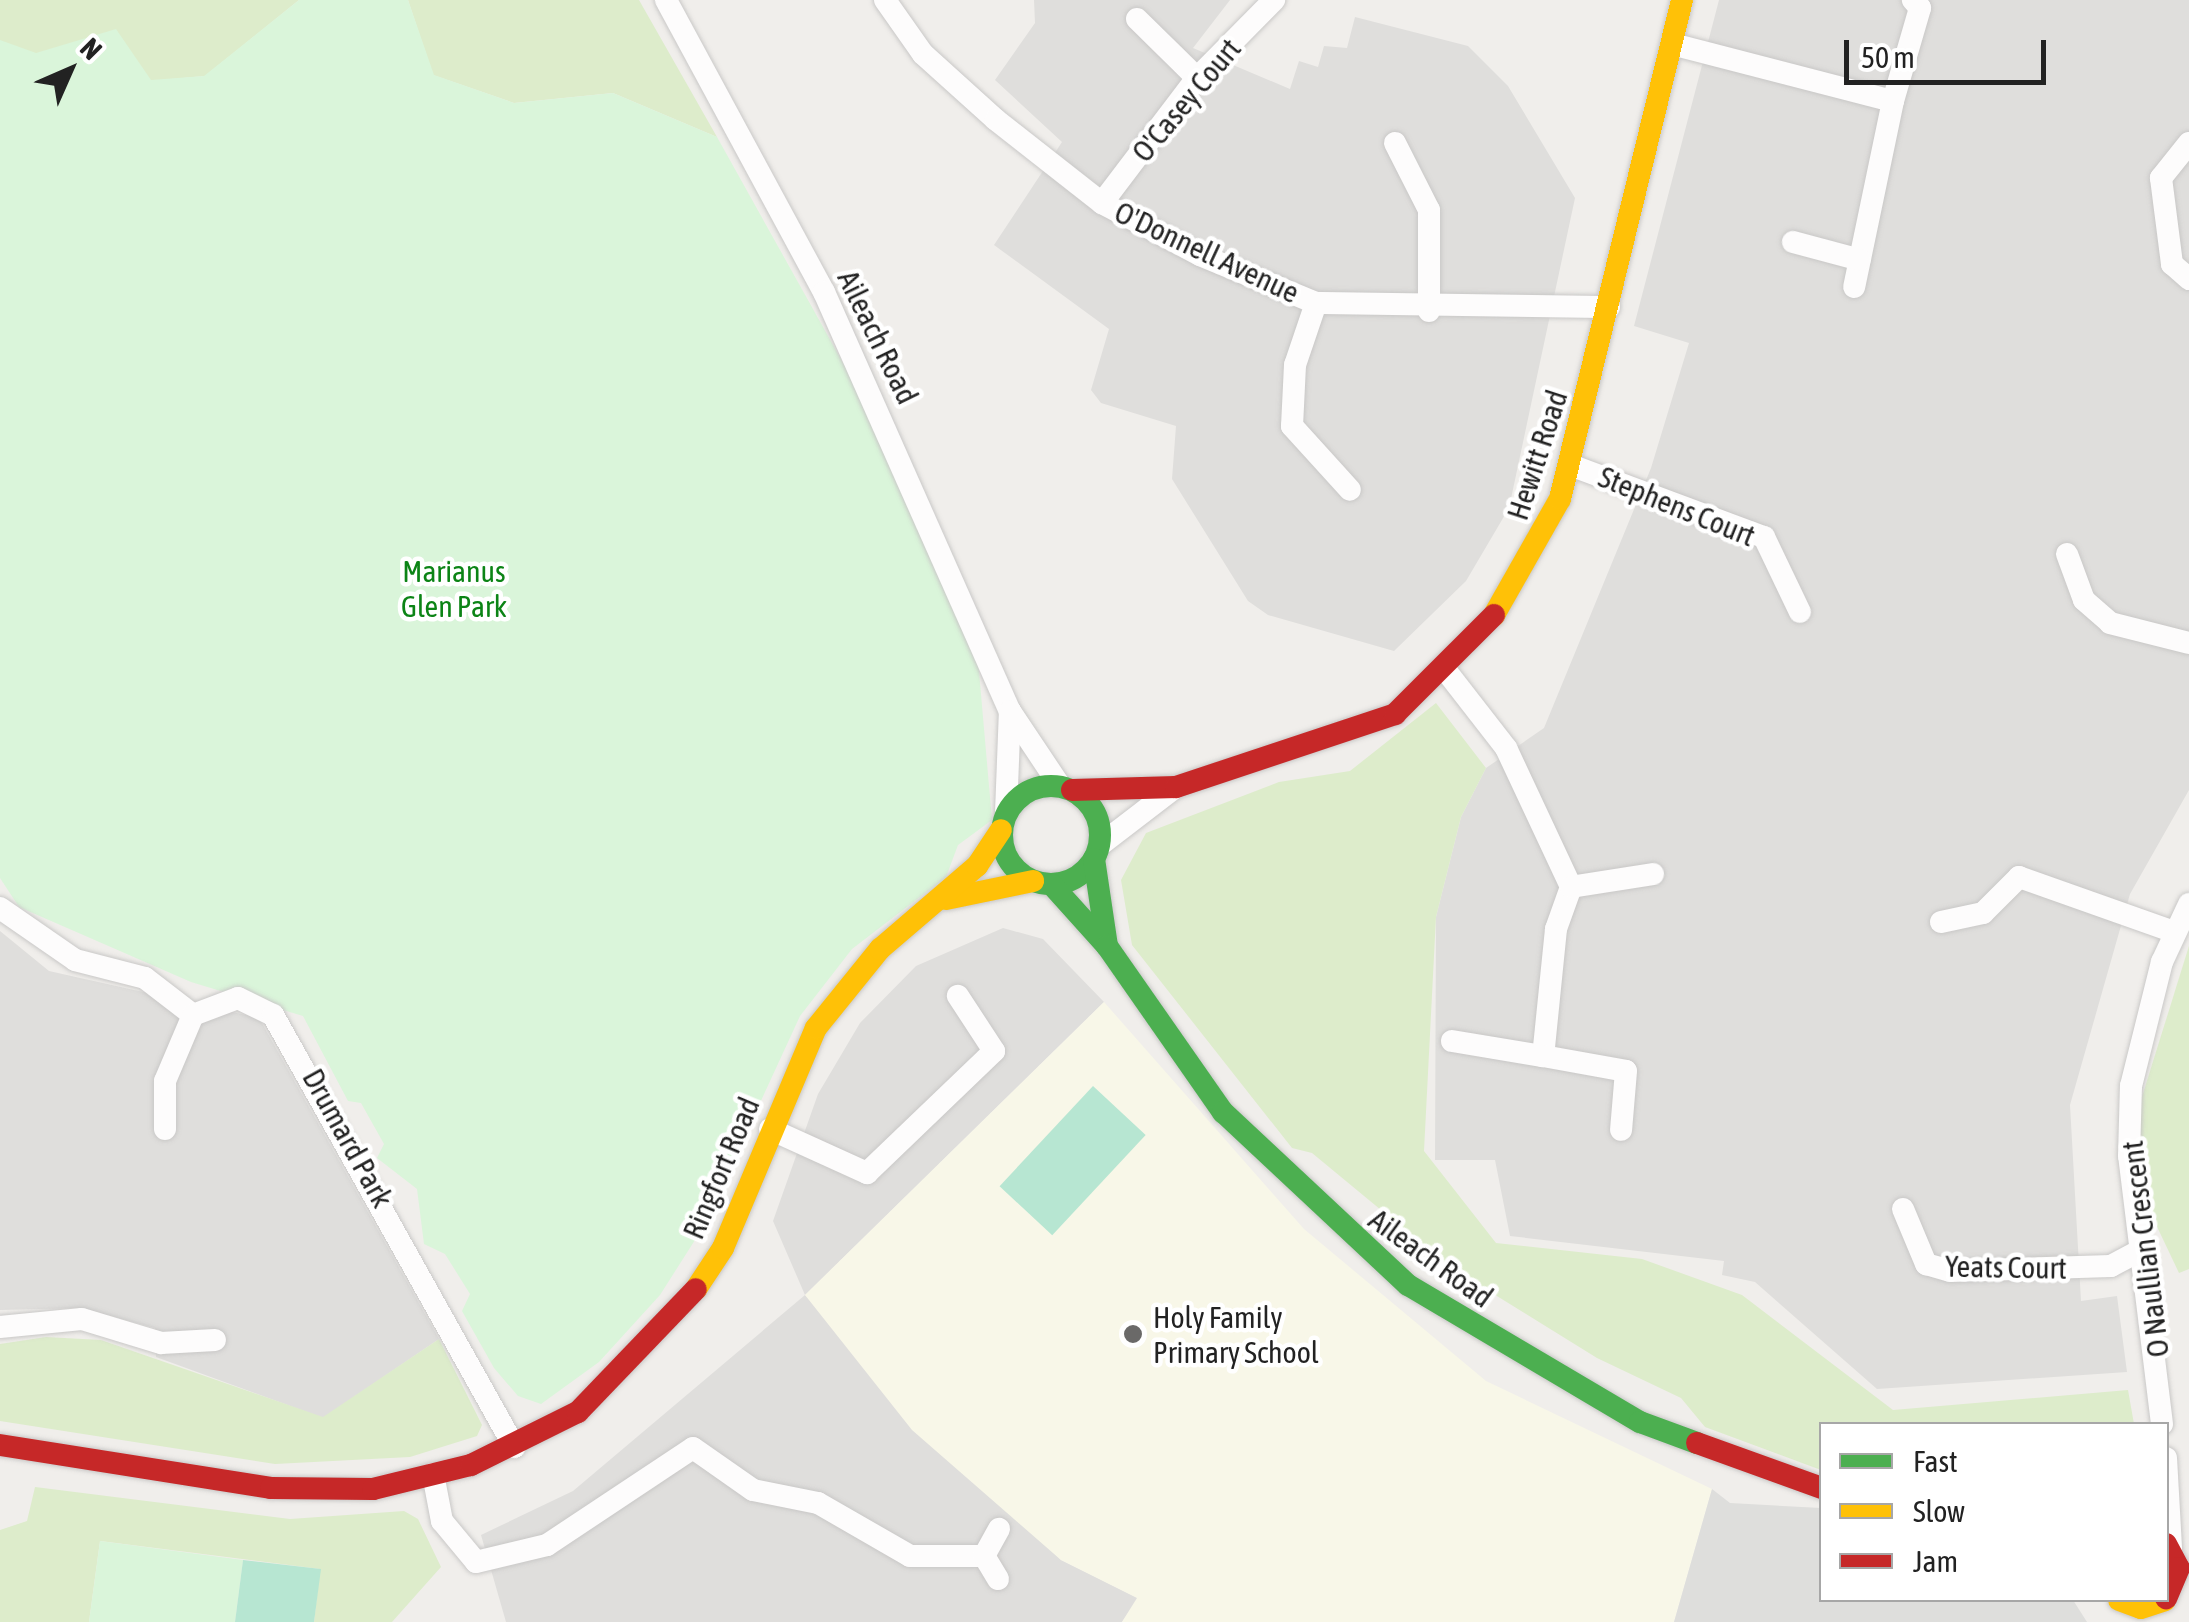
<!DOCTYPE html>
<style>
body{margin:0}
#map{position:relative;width:2189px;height:1622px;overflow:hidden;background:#f0eeeb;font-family:"Asap Condensed",sans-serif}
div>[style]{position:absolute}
.residential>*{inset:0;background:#dfdedc}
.education>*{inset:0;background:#f8f7e8}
.religious>*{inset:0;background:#dededc}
.grass>*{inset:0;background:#ddeccb}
.park>*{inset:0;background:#daf5da}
.pitch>*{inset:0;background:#b7e6d2;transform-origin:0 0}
.roads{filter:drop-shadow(0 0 2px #c9c8c7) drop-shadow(0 0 2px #c9c8c7)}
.street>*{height:22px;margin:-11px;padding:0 11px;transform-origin:11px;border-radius:11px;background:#fdfcfc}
.fast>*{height:22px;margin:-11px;padding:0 11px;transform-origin:11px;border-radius:11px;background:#4caf50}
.fast>.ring{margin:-11px;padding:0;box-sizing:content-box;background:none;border:22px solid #4caf50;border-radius:50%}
.slow>*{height:22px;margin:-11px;padding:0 11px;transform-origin:11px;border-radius:11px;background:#ffc107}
.jam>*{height:22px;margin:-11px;padding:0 11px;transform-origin:11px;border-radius:11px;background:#c62828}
.dots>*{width:28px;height:28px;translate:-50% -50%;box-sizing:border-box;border:5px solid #fff;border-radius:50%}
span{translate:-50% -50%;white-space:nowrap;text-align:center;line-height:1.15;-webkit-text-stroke:9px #fff;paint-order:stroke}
.street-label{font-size:30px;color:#222}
.park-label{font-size:30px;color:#0c8416}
.poi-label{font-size:30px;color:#222}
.left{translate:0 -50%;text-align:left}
.legend{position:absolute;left:1819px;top:1422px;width:350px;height:180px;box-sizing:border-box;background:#fff;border:2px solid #a7a7a7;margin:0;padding:12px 18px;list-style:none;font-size:30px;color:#222}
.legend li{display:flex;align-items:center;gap:20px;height:50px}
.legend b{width:50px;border:2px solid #a7a7a7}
.north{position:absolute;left:20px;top:20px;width:100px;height:100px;-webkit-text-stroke:8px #fff;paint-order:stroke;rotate:45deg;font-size:28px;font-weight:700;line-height:40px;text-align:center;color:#222}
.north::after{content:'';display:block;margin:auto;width:35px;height:45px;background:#222;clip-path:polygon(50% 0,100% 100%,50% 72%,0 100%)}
.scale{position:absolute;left:1844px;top:40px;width:202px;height:45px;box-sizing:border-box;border:5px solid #222;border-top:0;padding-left:12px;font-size:30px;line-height:35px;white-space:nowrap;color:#222;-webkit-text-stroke:8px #fff;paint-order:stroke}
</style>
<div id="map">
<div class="residential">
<div style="clip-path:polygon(1034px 0,1230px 0,1193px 48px,1290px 89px,1299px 61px,1318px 67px,1324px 46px,1347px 48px,1355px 17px,1468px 46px,1508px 86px,1575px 198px,1509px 508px,1466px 581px,1394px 651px,1268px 615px,1248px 601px,1172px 479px,1176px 426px,1101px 403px,1091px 390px,1109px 329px,994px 245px,1062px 142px,995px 80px,1035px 23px)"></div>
<div style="clip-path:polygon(1719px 0,2189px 0,2189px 790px,2130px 894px,2070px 1105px,2081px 1301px,2117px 1296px,2127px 1372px,1877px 1389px,1755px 1282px,1722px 1275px,1724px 1261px,1510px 1236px,1495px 1160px,1435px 1160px,1436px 917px,1461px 817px,1486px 768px,1544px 728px,1651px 468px,1689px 343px,1634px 326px)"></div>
<div style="clip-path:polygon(1003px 928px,1043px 939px,1104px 1002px,805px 1295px,1061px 1560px,1138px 1598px,1122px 1622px,506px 1622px,481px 1535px,573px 1491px,805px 1295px,773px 1221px,818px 1094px,860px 1023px,916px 966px)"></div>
<div style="clip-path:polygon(0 931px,49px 971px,259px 1018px,439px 1339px,323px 1418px,156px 1357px,155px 1328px,81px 1308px,0 1310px)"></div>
</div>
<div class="education">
<div style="clip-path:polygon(1104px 1002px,1304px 1229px,1486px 1381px,1712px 1489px,1674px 1622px,1122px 1622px,1137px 1598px,1061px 1560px,912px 1430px,805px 1295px)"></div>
</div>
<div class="religious">
<div style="clip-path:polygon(1712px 1489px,1730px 1503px,1821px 1508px,1822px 1600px,2073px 1600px,2087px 1622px,1674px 1622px)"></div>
</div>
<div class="grass">
<div style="clip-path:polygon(0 0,299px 0,205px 76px,150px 81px,0 295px)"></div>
<div style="clip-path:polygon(408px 0,639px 0,717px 137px,613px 93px,514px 103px,433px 75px)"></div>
<div style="clip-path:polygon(1436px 703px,1486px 768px,1461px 817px,1436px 917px,1424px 1151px,1496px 1243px,1642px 1259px,1742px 1295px,1893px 1410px,2128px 1390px,2134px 1424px,1822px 1424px,1821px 1470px,1705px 1427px,1681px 1398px,1597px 1358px,1450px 1267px,1312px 1153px,1292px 1148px,1132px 945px,1121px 880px,1146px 833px,1279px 782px,1350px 771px)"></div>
<div style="clip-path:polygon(2189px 946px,2189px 1269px,2179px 1273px,2151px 1214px,2136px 1116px)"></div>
<div style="clip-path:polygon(46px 1337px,101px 1340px,323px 1417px,439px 1339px,482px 1425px,477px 1436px,410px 1457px,275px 1464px,0 1421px,0 1344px)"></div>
<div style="clip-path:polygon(35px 1487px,290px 1519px,404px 1511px,418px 1519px,441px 1567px,392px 1622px,314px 1622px,320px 1569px,100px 1541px,89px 1622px,0 1622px,0 1530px,27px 1521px)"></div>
</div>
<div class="park">
<div style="clip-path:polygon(299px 0,408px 0,434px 75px,514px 103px,613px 93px,717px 137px,900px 465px,978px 660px,992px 820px,958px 845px,946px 877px,852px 949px,800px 1016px,702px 1229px,660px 1295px,599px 1362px,541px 1404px,518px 1396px,494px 1368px,462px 1311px,470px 1294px,445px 1254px,424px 1244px,417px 1189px,377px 1158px,384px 1144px,361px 1103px,348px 1101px,303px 1016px,191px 982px,19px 907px,0 878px,0 40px,36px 53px,116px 29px,151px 80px,204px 76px)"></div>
<div style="clip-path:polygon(100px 1541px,243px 1560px,235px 1622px,89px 1622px)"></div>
</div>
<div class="pitch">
<div style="left:1093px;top:1086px;width:72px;height:137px;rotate:43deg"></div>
<div style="clip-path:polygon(243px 1560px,321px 1569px,314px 1622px,235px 1622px)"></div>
</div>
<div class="roads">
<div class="street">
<div style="left:666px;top:0;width:332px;rotate:61.6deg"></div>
<div style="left:824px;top:292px;width:458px;rotate:66.1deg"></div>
<div style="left:1010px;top:711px;width:90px;rotate:56.3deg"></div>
<div style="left:885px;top:0;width:66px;rotate:54.9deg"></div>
<div style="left:923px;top:54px;width:98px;rotate:42.1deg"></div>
<div style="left:996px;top:120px;width:135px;rotate:38.1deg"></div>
<div style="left:1102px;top:203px;width:111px;rotate:28deg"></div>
<div style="left:1200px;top:255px;width:126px;rotate:22.5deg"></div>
<div style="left:1316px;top:303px;width:293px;rotate:0.8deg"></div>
<div style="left:1137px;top:19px;width:84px;rotate:44.5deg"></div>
<div style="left:1672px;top:44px;width:228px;rotate:14.5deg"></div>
<div style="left:1893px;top:101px;width:190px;rotate:101.8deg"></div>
<div style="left:1893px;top:101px;width:97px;rotate:-73.8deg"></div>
<div style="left:1920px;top:8px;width:11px;rotate:-131deg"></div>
<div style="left:1395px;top:143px;width:75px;rotate:63.1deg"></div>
<div style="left:1429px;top:210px;width:101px;rotate:90deg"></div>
<div style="left:2189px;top:143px;width:45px;rotate:128.7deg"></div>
<div style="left:2161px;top:178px;width:87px;rotate:82.7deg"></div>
<div style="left:2172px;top:264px;width:23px;rotate:41deg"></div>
<div style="left:1102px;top:203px;width:157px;rotate:-52.8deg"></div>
<div style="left:1197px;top:78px;width:110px;rotate:-45.4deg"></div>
<div style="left:1793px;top:242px;width:69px;rotate:15deg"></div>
<div style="left:1316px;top:303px;width:65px;rotate:108.7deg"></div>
<div style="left:1295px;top:365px;width:61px;rotate:92.8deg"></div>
<div style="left:1292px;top:426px;width:86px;rotate:47.8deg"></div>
<div style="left:1570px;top:465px;width:207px;rotate:20.4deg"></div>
<div style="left:1764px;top:537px;width:83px;rotate:64.4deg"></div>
<div style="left:2067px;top:554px;width:49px;rotate:69.7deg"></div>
<div style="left:2084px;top:600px;width:35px;rotate:41deg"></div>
<div style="left:2110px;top:623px;width:81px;rotate:14.2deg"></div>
<div style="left:1443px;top:667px;width:103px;rotate:52.1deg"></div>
<div style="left:1506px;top:748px;width:153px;rotate:64.9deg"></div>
<div style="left:1571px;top:887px;width:45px;rotate:109.7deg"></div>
<div style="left:1556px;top:929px;width:128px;rotate:95.8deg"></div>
<div style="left:1543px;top:1056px;width:84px;rotate:10.2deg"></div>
<div style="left:1626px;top:1071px;width:59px;rotate:94.8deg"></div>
<div style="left:1006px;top:813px;width:102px;rotate:-87.8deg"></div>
<div style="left:1100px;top:845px;width:92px;rotate:-37.5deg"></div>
<div style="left:1571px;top:887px;width:83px;rotate:-9deg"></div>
<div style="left:0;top:908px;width:91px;rotate:34.7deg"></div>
<div style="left:75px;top:960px;width:72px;rotate:14.4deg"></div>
<div style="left:145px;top:978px;width:61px;rotate:37.6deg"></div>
<div style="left:1941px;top:922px;width:43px;rotate:-12.1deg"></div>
<div style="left:1983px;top:913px;width:51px;rotate:-45deg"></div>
<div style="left:2019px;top:877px;width:164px;rotate:19.5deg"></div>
<div style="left:1452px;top:1041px;width:92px;rotate:9.4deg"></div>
<div style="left:165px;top:1129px;width:48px;rotate:-90deg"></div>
<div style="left:165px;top:1081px;width:72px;rotate:-67deg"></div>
<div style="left:193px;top:1015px;width:48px;rotate:-20.7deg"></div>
<div style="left:238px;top:998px;width:39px;rotate:26deg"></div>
<div style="left:273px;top:1015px;width:495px;rotate:60.8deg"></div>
<div style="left:770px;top:1129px;width:107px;rotate:24.4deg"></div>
<div style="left:867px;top:1173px;width:176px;rotate:-43.8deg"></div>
<div style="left:994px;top:1051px;width:66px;rotate:-123.2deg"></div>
<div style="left:1903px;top:1209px;width:60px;rotate:67.3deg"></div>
<div style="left:1926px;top:1264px;width:25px;rotate:16deg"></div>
<div style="left:1950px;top:1271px;width:161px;rotate:-1.8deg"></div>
<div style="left:2111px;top:1266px;width:34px;rotate:-28deg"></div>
<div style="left:0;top:1327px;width:82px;rotate:-5.6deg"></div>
<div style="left:82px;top:1319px;width:83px;rotate:16.9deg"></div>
<div style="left:161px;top:1343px;width:54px;rotate:-3.2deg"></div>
<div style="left:2162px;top:1424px;width:270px;rotate:-97deg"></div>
<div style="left:2129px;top:1156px;width:70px;rotate:-88.4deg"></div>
<div style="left:2131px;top:1086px;width:128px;rotate:-76deg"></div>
<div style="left:2162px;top:962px;width:64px;rotate:-65deg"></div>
<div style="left:2166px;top:1458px;width:90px;rotate:86.8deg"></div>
<div style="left:433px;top:1474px;width:48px;rotate:79.2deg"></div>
<div style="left:442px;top:1521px;width:53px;rotate:50.3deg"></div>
<div style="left:476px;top:1562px;width:73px;rotate:-13.5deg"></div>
<div style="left:547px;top:1545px;width:175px;rotate:-33.6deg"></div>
<div style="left:693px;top:1448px;width:73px;rotate:35deg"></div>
<div style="left:753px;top:1490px;width:66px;rotate:11.3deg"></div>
<div style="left:818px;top:1503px;width:106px;rotate:29.9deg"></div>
<div style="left:910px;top:1556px;width:74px"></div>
<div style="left:998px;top:1579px;width:27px;rotate:-121deg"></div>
<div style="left:984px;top:1556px;width:31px;rotate:-61deg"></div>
</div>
<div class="fast">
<div class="ring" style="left:1002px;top:786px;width:76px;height:76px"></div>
<div style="left:1094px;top:859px;width:88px;rotate:81.5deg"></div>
<div style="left:1052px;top:885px;width:82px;rotate:48deg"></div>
<div style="left:1107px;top:946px;width:203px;rotate:55.1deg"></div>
<div style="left:1223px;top:1112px;width:253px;rotate:43.1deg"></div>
<div style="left:1408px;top:1285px;width:269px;rotate:30.6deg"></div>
<div style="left:1640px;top:1422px;width:61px;rotate:20.2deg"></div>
</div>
<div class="slow">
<div style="left:1494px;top:615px;width:133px;rotate:-60.4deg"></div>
<div style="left:1560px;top:499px;width:514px;rotate:-76.26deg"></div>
<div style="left:946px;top:899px;width:89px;rotate:-11.7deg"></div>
<div style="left:696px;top:1289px;width:49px;rotate:-56.6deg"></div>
<div style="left:723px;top:1248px;width:239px;rotate:-67.1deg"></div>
<div style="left:816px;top:1028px;width:102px;rotate:-51deg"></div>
<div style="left:880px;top:949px;width:128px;rotate:-40.6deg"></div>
<div style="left:977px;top:866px;width:43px;rotate:-56.3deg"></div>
<div style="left:2119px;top:1600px;width:23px;rotate:20deg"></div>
<div style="left:2141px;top:1608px;width:25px;rotate:-18deg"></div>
</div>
<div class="jam">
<div style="left:1072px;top:790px;width:104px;rotate:-1.7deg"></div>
<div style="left:1176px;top:787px;width:231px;rotate:-18.4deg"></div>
<div style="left:1395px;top:714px;width:140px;rotate:-45deg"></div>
<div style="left:1697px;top:1443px;width:133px;rotate:19.8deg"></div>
<div style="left:0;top:1445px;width:274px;rotate:9deg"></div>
<div style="left:271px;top:1488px;width:102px;rotate:0.6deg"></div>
<div style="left:373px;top:1489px;width:101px;rotate:-13.8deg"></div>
<div style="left:471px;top:1465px;width:119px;rotate:-26.4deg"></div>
<div style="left:578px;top:1412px;width:170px;rotate:-46.2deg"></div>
<div style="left:2166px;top:1544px;width:27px;rotate:62deg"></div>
<div style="left:2179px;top:1568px;width:33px;rotate:113deg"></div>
</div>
</div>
<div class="dots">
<div style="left:1133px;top:1334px;background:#6a6968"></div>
</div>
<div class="street-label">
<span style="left:1186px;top:100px;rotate:-50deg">O'Casey Court</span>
<span style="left:1207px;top:252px;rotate:25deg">O'Donnell Avenue</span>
<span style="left:878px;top:337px;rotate:64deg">Aileach Road</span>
<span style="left:1537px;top:455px;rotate:-72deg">Hewitt Road</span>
<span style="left:1677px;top:506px;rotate:22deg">Stephens Court</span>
<span style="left:348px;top:1138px;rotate:61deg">Drumard Park</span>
<span style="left:721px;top:1168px;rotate:-67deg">Ringfort Road</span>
<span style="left:2145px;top:1249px;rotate:-97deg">O Naullian Crescent</span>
<span style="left:1431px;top:1258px;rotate:36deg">Aileach Road</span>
<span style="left:2006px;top:1267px;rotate:1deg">Yeats Court</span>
</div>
<div class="park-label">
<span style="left:454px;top:588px">Marianus<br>Glen Park</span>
</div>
<div class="poi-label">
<span class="left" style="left:1153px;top:1334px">Holy Family<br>Primary School</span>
</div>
<ul class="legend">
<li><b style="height:12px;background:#4caf50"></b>Fast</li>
<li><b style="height:12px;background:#ffc107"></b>Slow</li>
<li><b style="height:12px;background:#c62828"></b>Jam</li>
</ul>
<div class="north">N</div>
<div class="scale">50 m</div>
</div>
